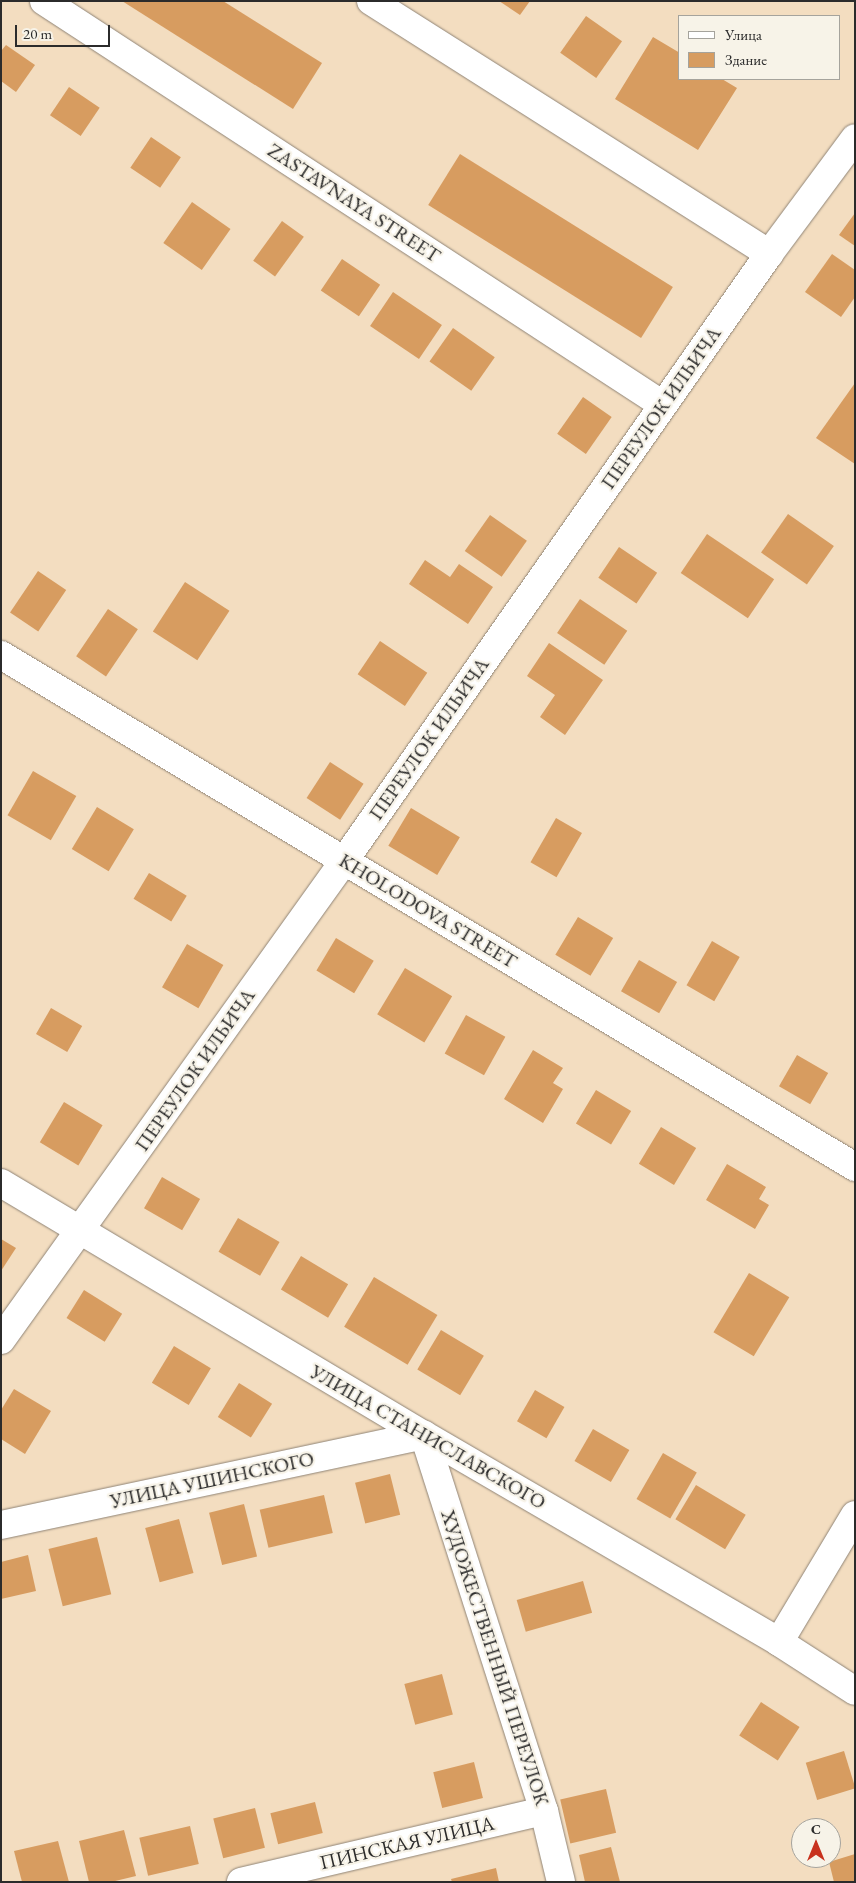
<!DOCTYPE html>
<meta charset="utf-8">
<style>
body{margin:0}
#map{position:relative;width:856px;height:1883px;overflow:hidden;background:#f3ddc0;font-family:"EB Garamond",serif}
div>[style]{position:absolute}
.building>*{inset:0;background:#d79c60;transform-origin:0 0}
.roads{filter:drop-shadow(0 0 1px #8f8476) drop-shadow(0 0 1px #8f8476)}
.street>*{height:28px;margin:-14px;padding:0 14px;transform-origin:14px;border-radius:14px;background:#fff}
span{translate:-50% -50%;white-space:nowrap;text-align:center;line-height:1.15;-webkit-text-stroke:4.5px #f7f3e8;paint-order:stroke}
.street-label{font-size:20px;color:#2b2b2b}
.frame{position:absolute;inset:0;border:2px solid #2b2b2b;pointer-events:none}
.legend{position:absolute;left:678px;top:15px;width:162px;height:65px;box-sizing:border-box;background:#f7f3e8;border:1px solid #a5a39c;margin:0;padding:6px 9px;list-style:none;font-size:15px;color:#2b2b2b}
.legend li{display:flex;align-items:center;gap:10px;height:25px}
.legend b{width:25px;border:1px solid #a5a39c}
.north{position:absolute;left:791px;top:1818px;width:50px;height:50px;box-sizing:border-box;background:#f7f3e8;border:1px solid #a5a39c;border-radius:50%;rotate:0deg;font-size:14px;font-weight:700;line-height:20px;text-align:center;color:#2b2b2b}
.north::after{content:'';display:block;margin:auto;width:18px;height:22px;background:#c8321e;clip-path:polygon(50% 0,100% 100%,50% 72%,0 100%)}
.scale{position:absolute;left:15px;top:25px;width:95px;height:22px;box-sizing:border-box;border:2px solid #2b2b2b;border-top:0;padding-left:6px;font-size:15px;line-height:18px;white-space:nowrap;color:#2b2b2b;-webkit-text-stroke:4px #f7f3e8;paint-order:stroke}
</style>
<div id="map">
<div class="building">
<div style="clip-path:polygon(122px 1px,223px 1px,322px 63px,293px 109px)"></div>
<div style="clip-path:polygon(499px 1px,530px 1px,520px 15px)"></div>
<div style="left:586px;top:16px;width:44px;height:45px;rotate:35deg"></div>
<div style="clip-path:polygon(653px 37px,680px 53px,680px 79px,722px 79px,737px 88px,698px 150px,615px 99px)"></div>
<div style="clip-path:polygon(6px 45px,35px 65px,16px 92px,1px 81px,1px 51px)"></div>
<div style="left:69px;top:87px;width:37px;height:34px;rotate:34deg"></div>
<div style="left:151px;top:137px;width:36px;height:37px;rotate:34deg"></div>
<div style="left:460px;top:154px;width:251px;height:60px;rotate:32deg"></div>
<div style="left:192px;top:202px;width:47px;height:50px;rotate:35deg"></div>
<div style="clip-path:polygon(855px 213px,855px 246px,839px 235px)"></div>
<div style="left:282px;top:221px;width:27px;height:49px;rotate:36deg"></div>
<div style="clip-path:polygon(832px 254px,855px 270px,855px 297px,841px 317px,805px 292px)"></div>
<div style="left:342px;top:259px;width:46px;height:38px;rotate:34deg"></div>
<div style="left:393px;top:292px;width:59px;height:41px;rotate:34deg"></div>
<div style="left:453px;top:328px;width:51px;height:41px;rotate:35deg"></div>
<div style="clip-path:polygon(855px 383px,855px 464px,816px 438px)"></div>
<div style="left:583px;top:397px;width:35px;height:45px;rotate:35deg"></div>
<div style="left:788px;top:514px;width:56px;height:47px;rotate:35deg"></div>
<div style="left:490px;top:515px;width:45px;height:44px;rotate:35deg"></div>
<div style="left:707px;top:534px;width:81px;height:47px;rotate:34deg"></div>
<div style="left:619px;top:547px;width:46px;height:37px;rotate:34deg"></div>
<div style="clip-path:polygon(425px 560px,450px 577px,459px 564px,493px 587px,468px 624px,409px 584px)"></div>
<div style="left:38px;top:571px;width:34px;height:50px;rotate:34deg"></div>
<div style="left:185px;top:582px;width:53px;height:59px;rotate:33deg"></div>
<div style="left:580px;top:599px;width:57px;height:41px;rotate:34deg"></div>
<div style="left:108px;top:609px;width:36px;height:57px;rotate:34deg"></div>
<div style="left:380px;top:641px;width:57px;height:40px;rotate:34deg"></div>
<div style="clip-path:polygon(549px 643px,603px 680px,565px 735px,540px 717px,555px 695px,527px 676px)"></div>
<div style="left:330px;top:762px;width:40px;height:43px;rotate:33deg"></div>
<div style="left:33px;top:771px;width:50px;height:51px;rotate:30deg"></div>
<div style="left:97px;top:807px;width:43px;height:49px;rotate:31deg"></div>
<div style="left:411px;top:808px;width:57px;height:44px;rotate:31deg"></div>
<div style="left:556px;top:818px;width:30px;height:51px;rotate:30deg"></div>
<div style="left:149px;top:873px;width:44px;height:30px;rotate:31deg"></div>
<div style="left:578px;top:917px;width:41px;height:44px;rotate:31deg"></div>
<div style="left:336px;top:938px;width:44px;height:38px;rotate:31deg"></div>
<div style="left:712px;top:941px;width:32px;height:51px;rotate:30deg"></div>
<div style="left:187px;top:944px;width:42px;height:50px;rotate:30deg"></div>
<div style="left:639px;top:960px;width:44px;height:36px;rotate:30deg"></div>
<div style="left:405px;top:968px;width:55px;height:54px;rotate:31deg"></div>
<div style="left:51px;top:1008px;width:36px;height:30px;rotate:30deg"></div>
<div style="left:466px;top:1015px;width:45px;height:44px;rotate:29deg"></div>
<div style="clip-path:polygon(533px 1050px,563px 1068px,553px 1083px,563px 1089px,543px 1123px,504px 1099px)"></div>
<div style="left:797px;top:1055px;width:36px;height:36px;rotate:30deg"></div>
<div style="left:596px;top:1090px;width:41px;height:39px;rotate:31deg"></div>
<div style="left:64px;top:1102px;width:45px;height:47px;rotate:31deg"></div>
<div style="left:661px;top:1127px;width:41px;height:43px;rotate:31deg"></div>
<div style="clip-path:polygon(727px 1164px,766px 1187px,759px 1199px,769px 1205px,755px 1229px,706px 1200px)"></div>
<div style="left:162px;top:1177px;width:44px;height:36px;rotate:30deg"></div>
<div style="left:238px;top:1218px;width:48px;height:39px;rotate:30deg"></div>
<div style="clip-path:polygon(1px 1239px,16px 1248px,1px 1271px)"></div>
<div style="left:301px;top:1256px;width:55px;height:39px;rotate:31deg"></div>
<div style="left:749px;top:1273px;width:47px;height:69px;rotate:31deg"></div>
<div style="left:374px;top:1277px;width:74px;height:58px;rotate:31deg"></div>
<div style="left:84px;top:1290px;width:45px;height:33px;rotate:32deg"></div>
<div style="left:441px;top:1330px;width:50px;height:46px;rotate:31deg"></div>
<div style="left:174px;top:1346px;width:43px;height:43px;rotate:31deg"></div>
<div style="left:239px;top:1383px;width:39px;height:40px;rotate:32deg"></div>
<div style="clip-path:polygon(14px 1389px,51px 1411px,25px 1454px,1px 1439px,1px 1410px)"></div>
<div style="left:535px;top:1390px;width:34px;height:36px;rotate:30deg"></div>
<div style="left:593px;top:1429px;width:42px;height:37px;rotate:30deg"></div>
<div style="left:663px;top:1453px;width:39px;height:53px;rotate:30deg"></div>
<div style="left:390px;top:1474px;width:42px;height:36px;rotate:76deg"></div>
<div style="left:696px;top:1485px;width:58px;height:40px;rotate:31deg"></div>
<div style="left:324px;top:1495px;width:39px;height:66px;rotate:77deg"></div>
<div style="left:244px;top:1504px;width:54px;height:36px;rotate:76deg"></div>
<div style="left:179px;top:1519px;width:56px;height:35px;rotate:75deg"></div>
<div style="left:97px;top:1537px;width:59px;height:50px;rotate:76deg"></div>
<div style="clip-path:polygon(28px 1555px,36px 1591px,1px 1599px,1px 1562px)"></div>
<div style="left:583px;top:1581px;width:33px;height:69px;rotate:74deg"></div>
<div style="left:442px;top:1674px;width:42px;height:39px;rotate:75deg"></div>
<div style="left:761px;top:1702px;width:46px;height:40px;rotate:33deg"></div>
<div style="left:844px;top:1751px;width:39px;height:40px;rotate:73deg"></div>
<div style="left:474px;top:1762px;width:37px;height:42px;rotate:76deg"></div>
<div style="left:606px;top:1789px;width:45px;height:47px;rotate:77deg"></div>
<div style="left:315px;top:1802px;width:32px;height:46px;rotate:76deg"></div>
<div style="left:255px;top:1808px;width:41px;height:43px;rotate:76deg"></div>
<div style="left:190px;top:1826px;width:39px;height:52px;rotate:77deg"></div>
<div style="clip-path:polygon(124px 1830px,136px 1876px,111px 1882px,89px 1882px,79px 1841px)"></div>
<div style="clip-path:polygon(58px 1841px,69px 1882px,22px 1882px,14px 1851px)"></div>
<div style="clip-path:polygon(611px 1847px,620px 1882px,585px 1882px,579px 1855px)"></div>
<div style="clip-path:polygon(855px 1854px,855px 1882px,834px 1882px,829px 1862px)"></div>
<div style="clip-path:polygon(496px 1868px,499px 1882px,452px 1882px,451px 1879px)"></div>
</div>
<div class="roads">
<div class="street">
<div style="left:44px;top:1px;width:739px;rotate:33.13deg"></div>
<div style="left:371px;top:1px;width:472px;rotate:32.4deg"></div>
<div style="left:1px;top:655px;width:996px;rotate:30.94deg"></div>
<div style="left:1px;top:1183px;width:492px;rotate:30.8deg"></div>
<div style="left:424px;top:1435px;width:411px;rotate:30.2deg"></div>
<div style="left:779px;top:1642px;width:90px;rotate:32.8deg"></div>
<div style="left:1px;top:1340px;width:589px;rotate:-54.39deg"></div>
<div style="left:344px;top:861px;width:741px;rotate:-55deg"></div>
<div style="left:769px;top:254px;width:144px;rotate:-53.4deg"></div>
<div style="left:1px;top:1525px;width:432px;rotate:-12deg"></div>
<div style="left:424px;top:1435px;width:395px;rotate:72.3deg"></div>
<div style="left:544px;top:1811px;width:73px;rotate:76.5deg"></div>
<div style="left:779px;top:1642px;width:148px;rotate:-59.1deg"></div>
<div style="left:241px;top:1882px;width:311px;rotate:-13.2deg"></div>
</div>
</div>
<div class="street-label">
<span style="left:354px;top:203px;rotate:33deg">ZASTAVNAYA STREET</span>
<span style="left:661px;top:408px;rotate:-55deg">ПЕРЕУЛОК ИЛЬИЧА</span>
<span style="left:429px;top:739px;rotate:-55deg">ПЕРЕУЛОК ИЛЬИЧА</span>
<span style="left:428px;top:911px;rotate:31deg">KHOLODOVA STREET</span>
<span style="left:195px;top:1070px;rotate:-55deg">ПЕРЕУЛОК ИЛЬИЧА</span>
<span style="left:428px;top:1437px;rotate:30deg">УЛИЦА СТАНИСЛАВСКОГО</span>
<span style="left:212px;top:1480px;rotate:-12deg">УЛИЦА УШИНСКОГО</span>
<span style="left:495px;top:1658px;rotate:72deg">ХУДОЖЕСТВЕННЫЙ ПЕРЕУЛОК</span>
<span style="left:407px;top:1843px;rotate:-13deg">ПИНСКАЯ УЛИЦА</span>
</div>
<div class="frame"></div>
<ul class="legend">
<li><b style="height:6px;background:#fff"></b>Улица</li>
<li><b style="height:14px;background:#d79c60"></b>Здание</li>
</ul>
<div class="north">С</div>
<div class="scale">20 m</div>
</div>
